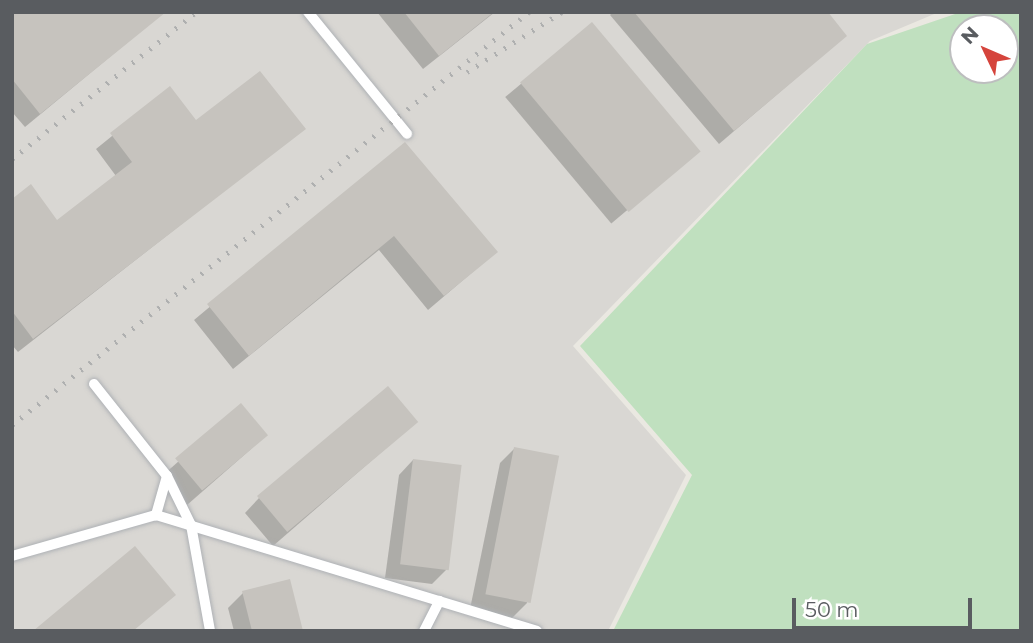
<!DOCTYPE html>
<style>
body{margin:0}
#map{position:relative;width:1033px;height:643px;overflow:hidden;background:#eae8e1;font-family:Montserrat,sans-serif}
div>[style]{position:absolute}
.industrial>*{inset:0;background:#d9d7d3}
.green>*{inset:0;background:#c0e0bf}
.shadow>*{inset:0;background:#0003;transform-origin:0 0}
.building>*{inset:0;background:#c6c3be;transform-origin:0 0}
.roads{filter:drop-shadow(0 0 2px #aeb1b5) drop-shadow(0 0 2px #aeb1b5)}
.lane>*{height:10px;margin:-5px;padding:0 5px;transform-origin:5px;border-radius:5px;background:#fff}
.rail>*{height:5px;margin-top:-2.5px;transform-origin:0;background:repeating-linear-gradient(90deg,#afb0b0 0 2px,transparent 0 11px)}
span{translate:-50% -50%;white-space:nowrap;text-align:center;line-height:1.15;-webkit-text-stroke:7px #fff;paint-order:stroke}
.frame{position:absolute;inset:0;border:14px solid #595c60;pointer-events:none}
.north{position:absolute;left:949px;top:14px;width:70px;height:70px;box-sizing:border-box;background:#fff;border:2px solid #bdbebf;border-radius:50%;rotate:314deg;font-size:19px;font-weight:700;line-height:28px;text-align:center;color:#595c60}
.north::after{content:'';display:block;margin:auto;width:24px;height:32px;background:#d5443c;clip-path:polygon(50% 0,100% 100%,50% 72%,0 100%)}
.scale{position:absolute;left:792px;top:598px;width:180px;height:32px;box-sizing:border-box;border:4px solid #595c60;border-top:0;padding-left:9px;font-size:21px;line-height:24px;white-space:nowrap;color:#595c60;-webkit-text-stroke:5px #fff;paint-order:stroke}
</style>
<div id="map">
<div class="industrial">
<div style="clip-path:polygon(12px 12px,939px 12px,870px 41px,573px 346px,686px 475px,608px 631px,12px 631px)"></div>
</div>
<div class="green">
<div style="clip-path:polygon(evenodd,961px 12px,1021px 12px,1021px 631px,613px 631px,692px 475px,580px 346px,867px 44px,961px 12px,963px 28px,1005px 28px,1005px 70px,963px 70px,963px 28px)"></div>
</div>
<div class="shadow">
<div style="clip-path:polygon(12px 12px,164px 12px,25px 127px,12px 112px)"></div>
<div style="clip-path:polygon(377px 12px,495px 12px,423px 69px)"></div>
<div style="clip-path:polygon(613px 12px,825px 12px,845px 36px,719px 144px,610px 15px)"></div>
<div style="left:591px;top:25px;width:165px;height:112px;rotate:50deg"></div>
<div style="clip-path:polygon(170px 89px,196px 123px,303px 129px,18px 352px,12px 345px,12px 201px,57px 222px,116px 176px,96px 149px)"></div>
<div style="clip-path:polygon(405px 144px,496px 252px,428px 310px,379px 250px,233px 369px,194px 320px)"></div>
<div style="clip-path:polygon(241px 406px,251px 449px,187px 505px,162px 476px)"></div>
<div style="clip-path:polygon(416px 422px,273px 546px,245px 513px,259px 498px)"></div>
<div style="clip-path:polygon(515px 448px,527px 603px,512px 618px,470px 609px,500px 463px)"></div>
<div style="clip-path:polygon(413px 460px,447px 569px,432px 584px,385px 578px,399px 475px)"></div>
<div style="clip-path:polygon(243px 593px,301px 631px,234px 631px,228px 608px)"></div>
</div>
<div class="building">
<div style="clip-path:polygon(12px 12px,166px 12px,40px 114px,12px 79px)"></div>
<div style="clip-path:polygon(404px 12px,494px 12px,439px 56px)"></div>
<div style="clip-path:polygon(634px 12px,828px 12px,847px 36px,734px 131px)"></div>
<div style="left:592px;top:22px;width:169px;height:94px;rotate:50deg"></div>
<div style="clip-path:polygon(260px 71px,306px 129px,33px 339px,12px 311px,12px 199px,31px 184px,57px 220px,132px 162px,110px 133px,170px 86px,196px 120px)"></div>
<div style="clip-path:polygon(405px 142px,498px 252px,444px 296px,394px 236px,249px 356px,207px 304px)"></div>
<div style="left:388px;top:386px;width:47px;height:171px;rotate:50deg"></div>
<div style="left:241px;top:403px;width:42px;height:86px;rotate:50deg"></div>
<div style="left:514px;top:447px;width:46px;height:150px;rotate:11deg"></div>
<div style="left:413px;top:459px;width:49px;height:106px;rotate:7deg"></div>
<div style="clip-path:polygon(135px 546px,176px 595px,133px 631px,33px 631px)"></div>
<div style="clip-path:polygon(290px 579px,303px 631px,252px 631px,242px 591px)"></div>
</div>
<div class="roads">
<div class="lane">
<div style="left:308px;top:12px;width:157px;rotate:50.9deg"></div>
<div style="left:94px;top:384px;width:117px;rotate:51.6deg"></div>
<div style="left:167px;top:476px;width:41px;rotate:105.8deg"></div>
<div style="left:167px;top:476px;width:55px;rotate:63.9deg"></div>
<div style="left:191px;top:525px;width:108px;rotate:79.8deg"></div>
<div style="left:12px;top:556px;width:150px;rotate:-15.9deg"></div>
<div style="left:156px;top:515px;width:398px;rotate:16.9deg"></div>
<div style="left:424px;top:631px;width:34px;rotate:-63deg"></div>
</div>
</div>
<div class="rail">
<div style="left:467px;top:72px;width:112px;rotate:-32.3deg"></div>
<div style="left:12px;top:159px;width:236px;rotate:-38.6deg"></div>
<div style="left:12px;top:425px;width:662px;rotate:-38.62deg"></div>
</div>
<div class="frame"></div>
<div class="north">N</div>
<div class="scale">50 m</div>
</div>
